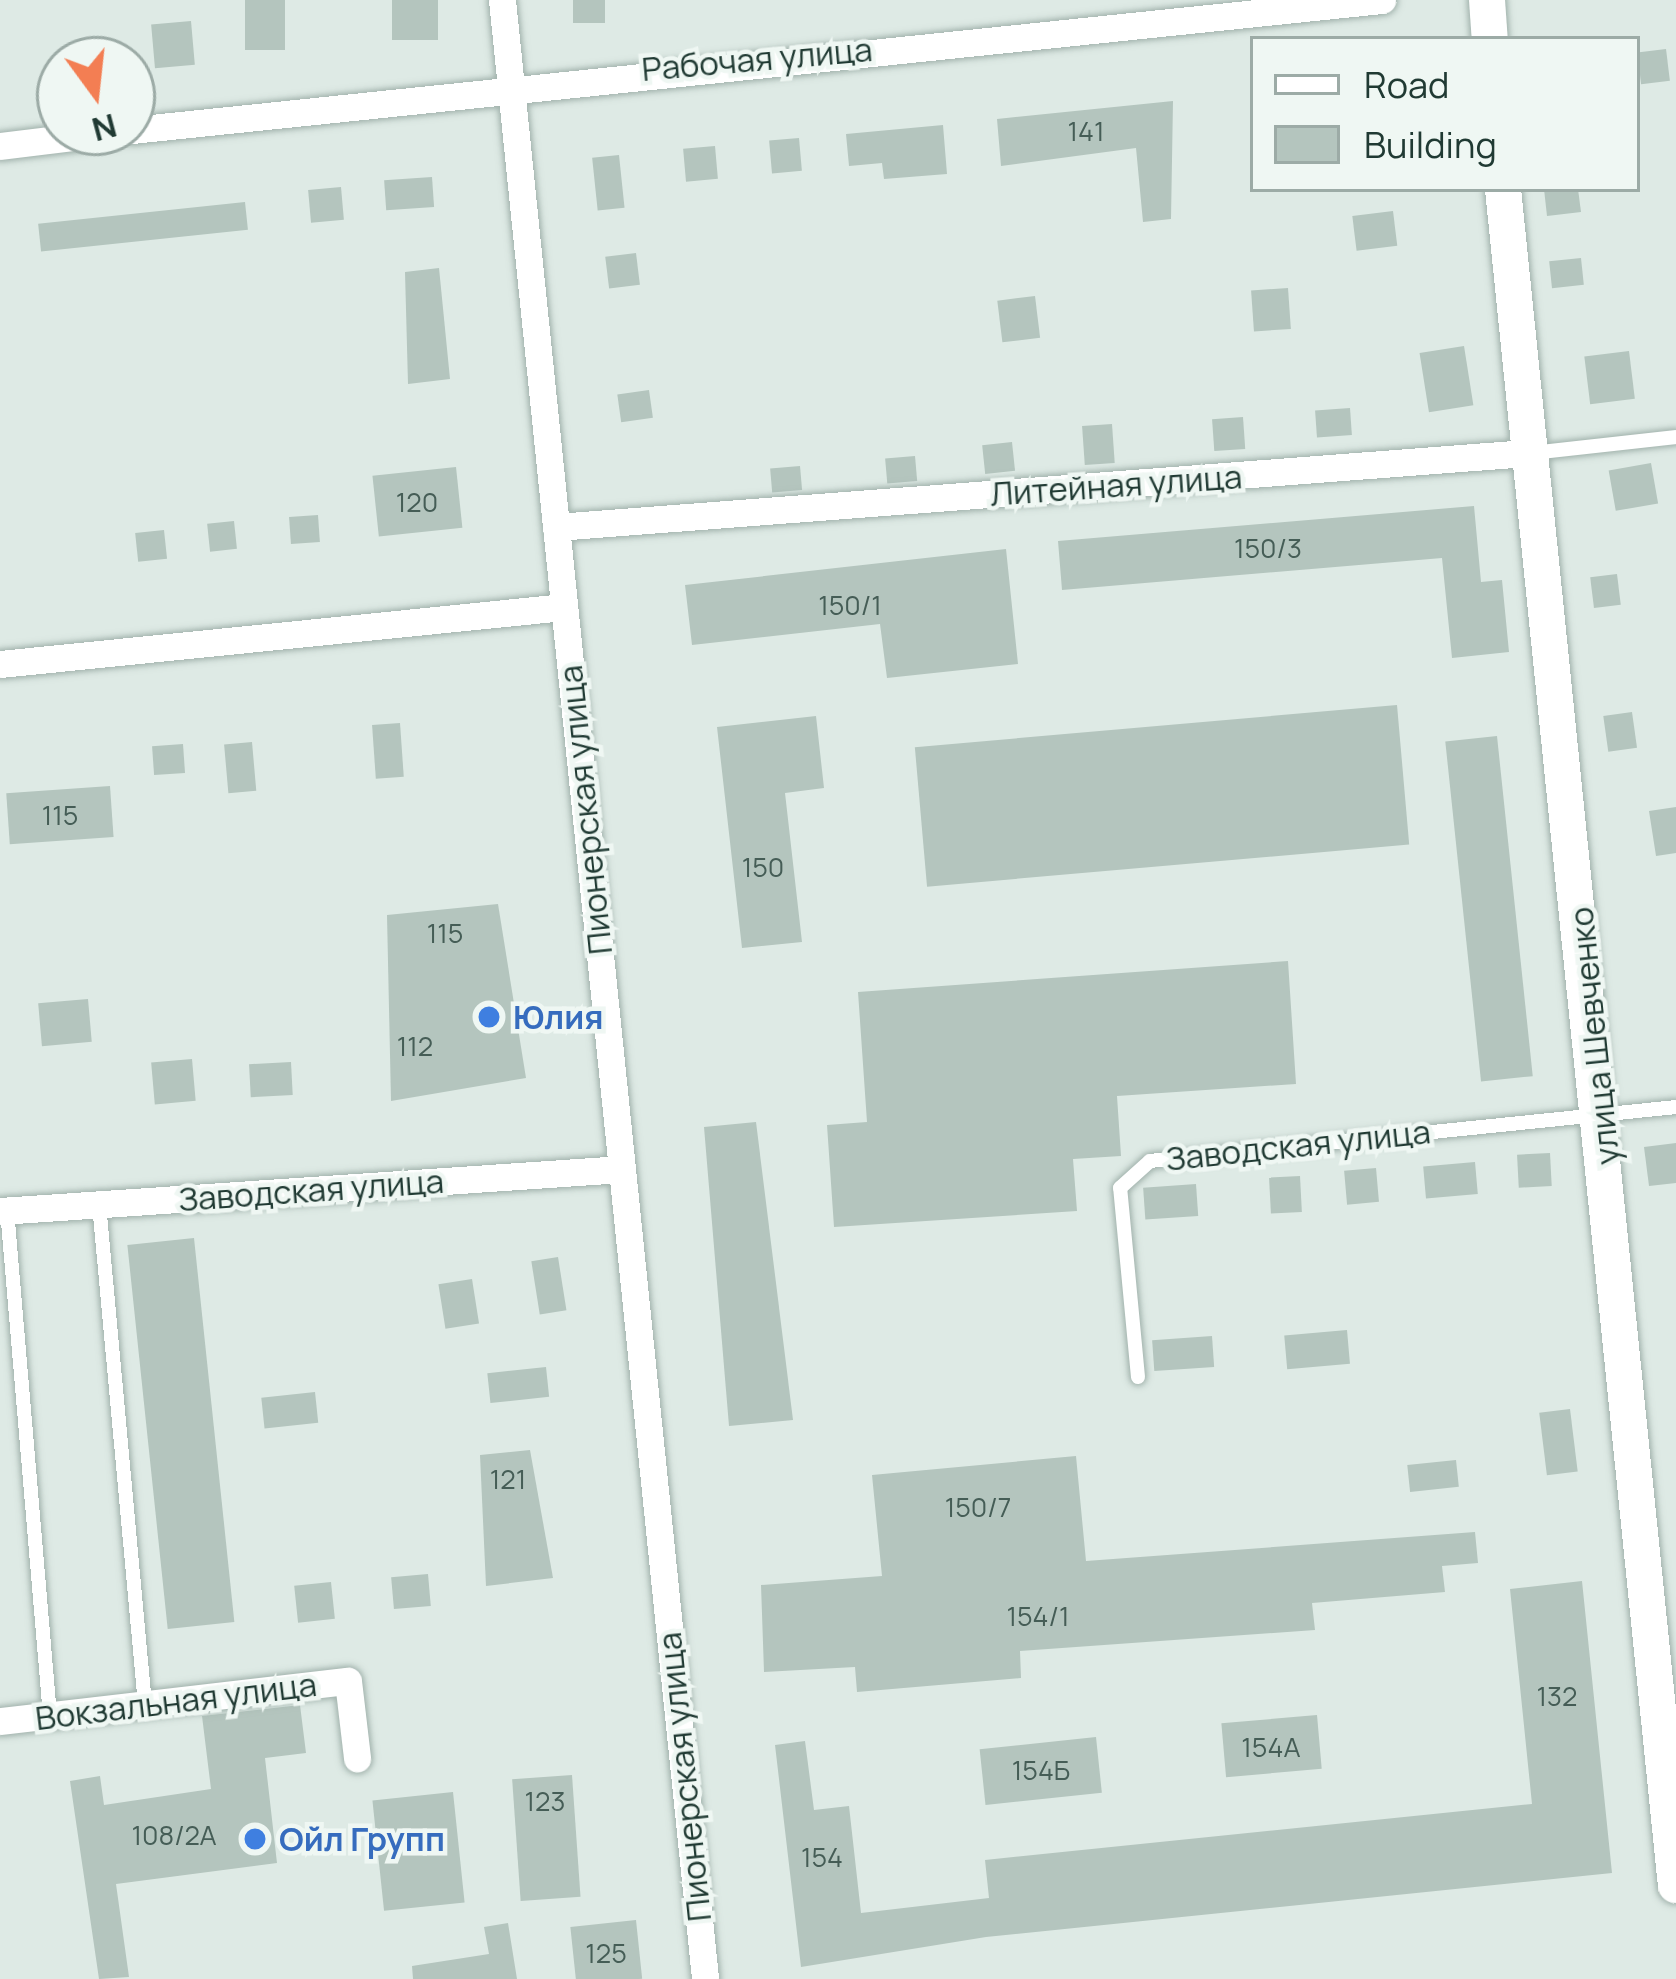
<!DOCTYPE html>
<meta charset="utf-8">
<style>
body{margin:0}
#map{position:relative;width:1676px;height:1979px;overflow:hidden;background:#deeae5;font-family:Manrope,sans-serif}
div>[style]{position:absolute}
.building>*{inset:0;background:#b4c5be;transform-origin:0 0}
.roads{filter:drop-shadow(0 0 3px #a1b2ac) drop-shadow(0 0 3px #a1b2ac)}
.lane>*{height:14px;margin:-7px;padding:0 7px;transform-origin:7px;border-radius:7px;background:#fff}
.street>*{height:27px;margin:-13.5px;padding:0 13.5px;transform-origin:13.5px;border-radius:13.5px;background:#fff}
.secondary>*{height:36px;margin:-18px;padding:0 18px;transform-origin:18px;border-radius:18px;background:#fff}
.dots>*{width:33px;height:33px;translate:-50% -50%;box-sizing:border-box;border:6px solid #eff7f3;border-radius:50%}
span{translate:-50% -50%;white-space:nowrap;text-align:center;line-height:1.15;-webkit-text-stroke:9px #eff7f3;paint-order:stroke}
.number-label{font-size:27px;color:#455d56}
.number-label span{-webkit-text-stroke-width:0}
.street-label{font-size:33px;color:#203a33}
.shop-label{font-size:33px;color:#366cbe;font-weight:700}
.left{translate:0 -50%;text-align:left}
.legend{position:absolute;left:1250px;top:36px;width:390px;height:156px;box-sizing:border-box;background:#eff7f3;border:3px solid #9caba6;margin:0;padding:15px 21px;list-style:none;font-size:36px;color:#203a33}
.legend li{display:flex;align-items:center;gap:24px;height:60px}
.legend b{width:60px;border:3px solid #9caba6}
.north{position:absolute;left:36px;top:36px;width:120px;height:120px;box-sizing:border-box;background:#eff7f3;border:3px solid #9caba6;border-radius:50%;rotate:165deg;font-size:33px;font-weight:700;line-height:48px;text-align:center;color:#203a33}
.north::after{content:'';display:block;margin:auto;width:42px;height:54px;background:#f37e53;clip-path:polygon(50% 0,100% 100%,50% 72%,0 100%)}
</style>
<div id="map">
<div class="building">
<div style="left:245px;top:0;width:40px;height:50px"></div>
<div style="left:392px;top:0;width:46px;height:40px"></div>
<div style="left:573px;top:0;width:32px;height:23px"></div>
<div style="left:191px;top:21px;width:44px;height:40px;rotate:85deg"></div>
<div style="left:1666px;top:49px;width:32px;height:29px;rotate:83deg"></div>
<div style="clip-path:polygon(1173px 101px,1171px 219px,1143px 222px,1136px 148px,1001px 166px,997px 119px)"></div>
<div style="clip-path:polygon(943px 125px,947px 174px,884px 179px,882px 163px,849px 166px,846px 134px)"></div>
<div style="left:799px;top:138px;width:33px;height:30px;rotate:85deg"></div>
<div style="left:715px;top:146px;width:33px;height:32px;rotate:85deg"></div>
<div style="left:619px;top:155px;width:53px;height:27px;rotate:84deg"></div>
<div style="left:432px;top:177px;width:30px;height:48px;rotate:86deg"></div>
<div style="left:341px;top:187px;width:33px;height:33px;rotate:85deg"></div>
<div style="clip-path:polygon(1544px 189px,1578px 189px,1581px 212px,1547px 216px)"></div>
<div style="left:245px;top:202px;width:28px;height:208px;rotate:84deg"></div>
<div style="left:1393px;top:211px;width:35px;height:41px;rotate:83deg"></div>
<div style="left:636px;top:253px;width:32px;height:31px;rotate:83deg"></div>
<div style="left:1581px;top:258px;width:27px;height:32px;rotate:84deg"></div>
<div style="clip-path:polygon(439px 268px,450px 379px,408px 384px,405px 272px)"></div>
<div style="left:1288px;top:288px;width:41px;height:37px;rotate:86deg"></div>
<div style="left:1035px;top:296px;width:42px;height:38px;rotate:83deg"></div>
<div style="left:1464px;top:346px;width:60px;height:45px;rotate:81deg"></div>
<div style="left:1629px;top:351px;width:48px;height:45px;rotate:83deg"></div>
<div style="left:649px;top:390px;width:28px;height:32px;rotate:82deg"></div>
<div style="left:1350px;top:408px;width:27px;height:35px;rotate:86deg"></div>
<div style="left:1243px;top:417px;width:32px;height:31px;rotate:86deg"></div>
<div style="left:1112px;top:424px;width:39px;height:30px;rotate:86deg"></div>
<div style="left:1012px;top:442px;width:29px;height:30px;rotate:84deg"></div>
<div style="left:915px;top:456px;width:25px;height:30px;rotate:85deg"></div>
<div style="left:1651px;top:463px;width:41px;height:43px;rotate:80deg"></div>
<div style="left:800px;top:466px;width:24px;height:30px;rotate:85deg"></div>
<div style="left:456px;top:467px;width:61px;height:84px;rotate:84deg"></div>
<div style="clip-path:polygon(1474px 506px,1481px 582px,1502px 580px,1509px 652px,1452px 658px,1442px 558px,1062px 590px,1058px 541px)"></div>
<div style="left:318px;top:515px;width:27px;height:29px;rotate:86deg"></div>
<div style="left:234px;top:521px;width:28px;height:27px;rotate:84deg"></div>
<div style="left:164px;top:530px;width:29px;height:29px;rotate:84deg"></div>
<div style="clip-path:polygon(1006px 549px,1018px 664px,887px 678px,880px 624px,692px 645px,685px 585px)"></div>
<div style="left:1617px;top:574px;width:31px;height:27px;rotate:83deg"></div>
<div style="left:1397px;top:705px;width:140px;height:484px;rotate:85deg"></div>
<div style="left:1632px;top:712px;width:36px;height:29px;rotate:82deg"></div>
<div style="clip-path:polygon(816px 716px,824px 788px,785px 793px,802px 942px,742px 948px,717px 727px)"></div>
<div style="left:400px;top:723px;width:54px;height:28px;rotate:86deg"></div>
<div style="left:1497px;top:736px;width:342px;height:52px;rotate:84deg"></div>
<div style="left:252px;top:742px;width:49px;height:28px;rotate:85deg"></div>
<div style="left:183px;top:744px;width:29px;height:31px;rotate:86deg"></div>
<div style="left:110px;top:786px;width:51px;height:104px;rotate:86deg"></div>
<div style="clip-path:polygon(1676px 807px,1676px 853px,1656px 856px,1649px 811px)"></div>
<div style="clip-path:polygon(498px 904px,526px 1078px,391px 1101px,387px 915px)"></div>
<div style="clip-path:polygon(1288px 961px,1296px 1084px,1117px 1096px,1121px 1156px,1073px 1159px,1077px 1211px,834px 1227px,827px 1125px,867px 1122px,858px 992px)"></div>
<div style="left:88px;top:999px;width:43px;height:50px;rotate:85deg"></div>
<div style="left:192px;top:1059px;width:42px;height:41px;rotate:85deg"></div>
<div style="left:291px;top:1062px;width:33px;height:42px;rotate:87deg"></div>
<div style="clip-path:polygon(756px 1122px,793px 1420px,729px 1426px,704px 1127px)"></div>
<div style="clip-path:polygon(1676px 1143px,1676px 1183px,1649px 1186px,1644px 1147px)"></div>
<div style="left:1550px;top:1153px;width:33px;height:33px;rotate:87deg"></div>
<div style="left:1475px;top:1162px;width:32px;height:52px;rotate:85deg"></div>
<div style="left:1376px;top:1168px;width:34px;height:32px;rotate:85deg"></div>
<div style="left:1300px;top:1176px;width:36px;height:31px;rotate:87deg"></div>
<div style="left:1196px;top:1184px;width:32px;height:53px;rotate:86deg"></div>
<div style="left:194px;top:1238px;width:386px;height:67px;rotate:84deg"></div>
<div style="left:558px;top:1257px;width:54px;height:27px;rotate:81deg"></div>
<div style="left:472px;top:1279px;width:45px;height:34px;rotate:81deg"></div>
<div style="left:1347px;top:1330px;width:34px;height:63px;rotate:85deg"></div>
<div style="left:1212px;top:1336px;width:31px;height:60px;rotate:86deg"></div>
<div style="left:546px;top:1367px;width:30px;height:59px;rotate:84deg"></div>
<div style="left:315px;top:1392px;width:31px;height:54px;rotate:84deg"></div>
<div style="left:1570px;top:1409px;width:63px;height:31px;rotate:83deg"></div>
<div style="clip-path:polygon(530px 1450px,553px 1578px,486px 1586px,480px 1455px)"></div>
<div style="clip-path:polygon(1076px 1456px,1086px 1561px,1475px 1532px,1478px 1563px,1442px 1566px,1445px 1592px,1312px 1603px,1315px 1630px,1020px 1651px,1021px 1678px,857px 1692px,855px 1667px,764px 1672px,761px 1585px,882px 1576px,872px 1475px)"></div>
<div style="left:1456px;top:1460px;width:27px;height:49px;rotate:84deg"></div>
<div style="left:428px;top:1574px;width:32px;height:37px;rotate:85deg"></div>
<div style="clip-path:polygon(1582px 1581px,1612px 1873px,986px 1937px,801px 1967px,775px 1745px,805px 1741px,814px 1810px,849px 1806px,861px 1913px,989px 1898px,985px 1860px,1532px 1804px,1510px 1589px)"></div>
<div style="left:331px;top:1582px;width:37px;height:37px;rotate:84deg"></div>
<div style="clip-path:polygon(300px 1705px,306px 1753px,265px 1758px,277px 1863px,116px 1884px,129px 1977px,99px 1979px,70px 1781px,100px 1776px,104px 1805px,211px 1789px,202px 1716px)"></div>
<div style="left:1317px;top:1715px;width:54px;height:96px;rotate:85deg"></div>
<div style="left:1096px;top:1737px;width:56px;height:117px;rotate:84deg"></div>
<div style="left:572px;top:1775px;width:122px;height:60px;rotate:86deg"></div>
<div style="left:453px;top:1792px;width:111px;height:81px;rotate:84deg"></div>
<div style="left:636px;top:1920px;width:59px;height:66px;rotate:84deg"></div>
<div style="clip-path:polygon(508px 1923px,517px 1979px,413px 1979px,412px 1966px,489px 1954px,484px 1927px)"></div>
</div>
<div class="roads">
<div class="lane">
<div style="left:1532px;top:453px;width:145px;rotate:-6.3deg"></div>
<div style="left:99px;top:1204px;width:503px;rotate:84.75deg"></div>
<div style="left:7px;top:1210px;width:508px;rotate:85.14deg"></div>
<div style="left:1138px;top:1377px;width:190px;rotate:-95.4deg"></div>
<div style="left:1120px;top:1188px;width:40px;rotate:-42deg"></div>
<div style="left:1150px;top:1161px;width:529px;rotate:-5.86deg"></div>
</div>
<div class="street">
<div style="left:502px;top:0;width:1989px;rotate:84.14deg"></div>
<div style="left:132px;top:130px;width:1257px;rotate:-5.94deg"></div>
<div style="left:0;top:146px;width:115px;rotate:-7deg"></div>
<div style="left:556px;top:527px;width:973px;rotate:-4.36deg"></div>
<div style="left:0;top:664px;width:567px;rotate:-5.77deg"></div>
<div style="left:0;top:1211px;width:623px;rotate:-3.86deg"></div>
<div style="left:0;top:1721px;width:350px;rotate:-6.6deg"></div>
<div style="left:348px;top:1681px;width:78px;rotate:83.3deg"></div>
</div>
<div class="secondary">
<div style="left:1487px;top:0;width:39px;rotate:86deg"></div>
<div style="left:1503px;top:189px;width:1705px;rotate:84.18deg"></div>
</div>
</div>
<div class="dots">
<div style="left:489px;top:1017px;background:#3f7fe0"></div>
<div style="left:255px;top:1839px;background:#3f7fe0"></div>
</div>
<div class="number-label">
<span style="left:1086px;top:131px">141</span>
<span style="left:417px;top:502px">120</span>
<span style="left:1268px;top:548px">150/3</span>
<span style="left:850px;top:605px">150/1</span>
<span style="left:60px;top:815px">115</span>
<span style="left:763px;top:867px">150</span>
<span style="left:445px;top:933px">115</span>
<span style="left:415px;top:1046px">112</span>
<span style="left:508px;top:1479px">121</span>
<span style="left:978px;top:1507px">150/7</span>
<span style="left:1038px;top:1616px">154/1</span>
<span style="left:1557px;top:1696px">132</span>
<span style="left:1271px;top:1747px">154А</span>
<span style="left:1041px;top:1770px">154Б</span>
<span style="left:545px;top:1801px">123</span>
<span style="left:174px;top:1835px">108/2А</span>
<span style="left:822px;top:1857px">154</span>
<span style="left:606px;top:1953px">125</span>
</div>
<div class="street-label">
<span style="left:757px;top:59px;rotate:-5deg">Рабочая улица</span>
<span style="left:1116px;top:485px;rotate:-4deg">Литейная улица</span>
<span style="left:585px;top:810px;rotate:-96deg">Пионерская улица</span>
<span style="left:1594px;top:1036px;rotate:-96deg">улица Шевченко</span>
<span style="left:1298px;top:1145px;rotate:-6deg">Заводская улица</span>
<span style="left:311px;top:1190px;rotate:-4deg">Заводская улица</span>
<span style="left:176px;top:1701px;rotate:-7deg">Вокзальная улица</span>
<span style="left:684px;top:1777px;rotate:-96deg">Пионерская улица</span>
</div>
<div class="shop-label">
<span class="left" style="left:513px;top:1017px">Юлия</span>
<span class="left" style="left:279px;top:1839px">Ойл Групп</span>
</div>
<ul class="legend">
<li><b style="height:15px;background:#fff"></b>Road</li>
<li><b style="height:33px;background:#b4c5be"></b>Building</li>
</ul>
<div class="north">N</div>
</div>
